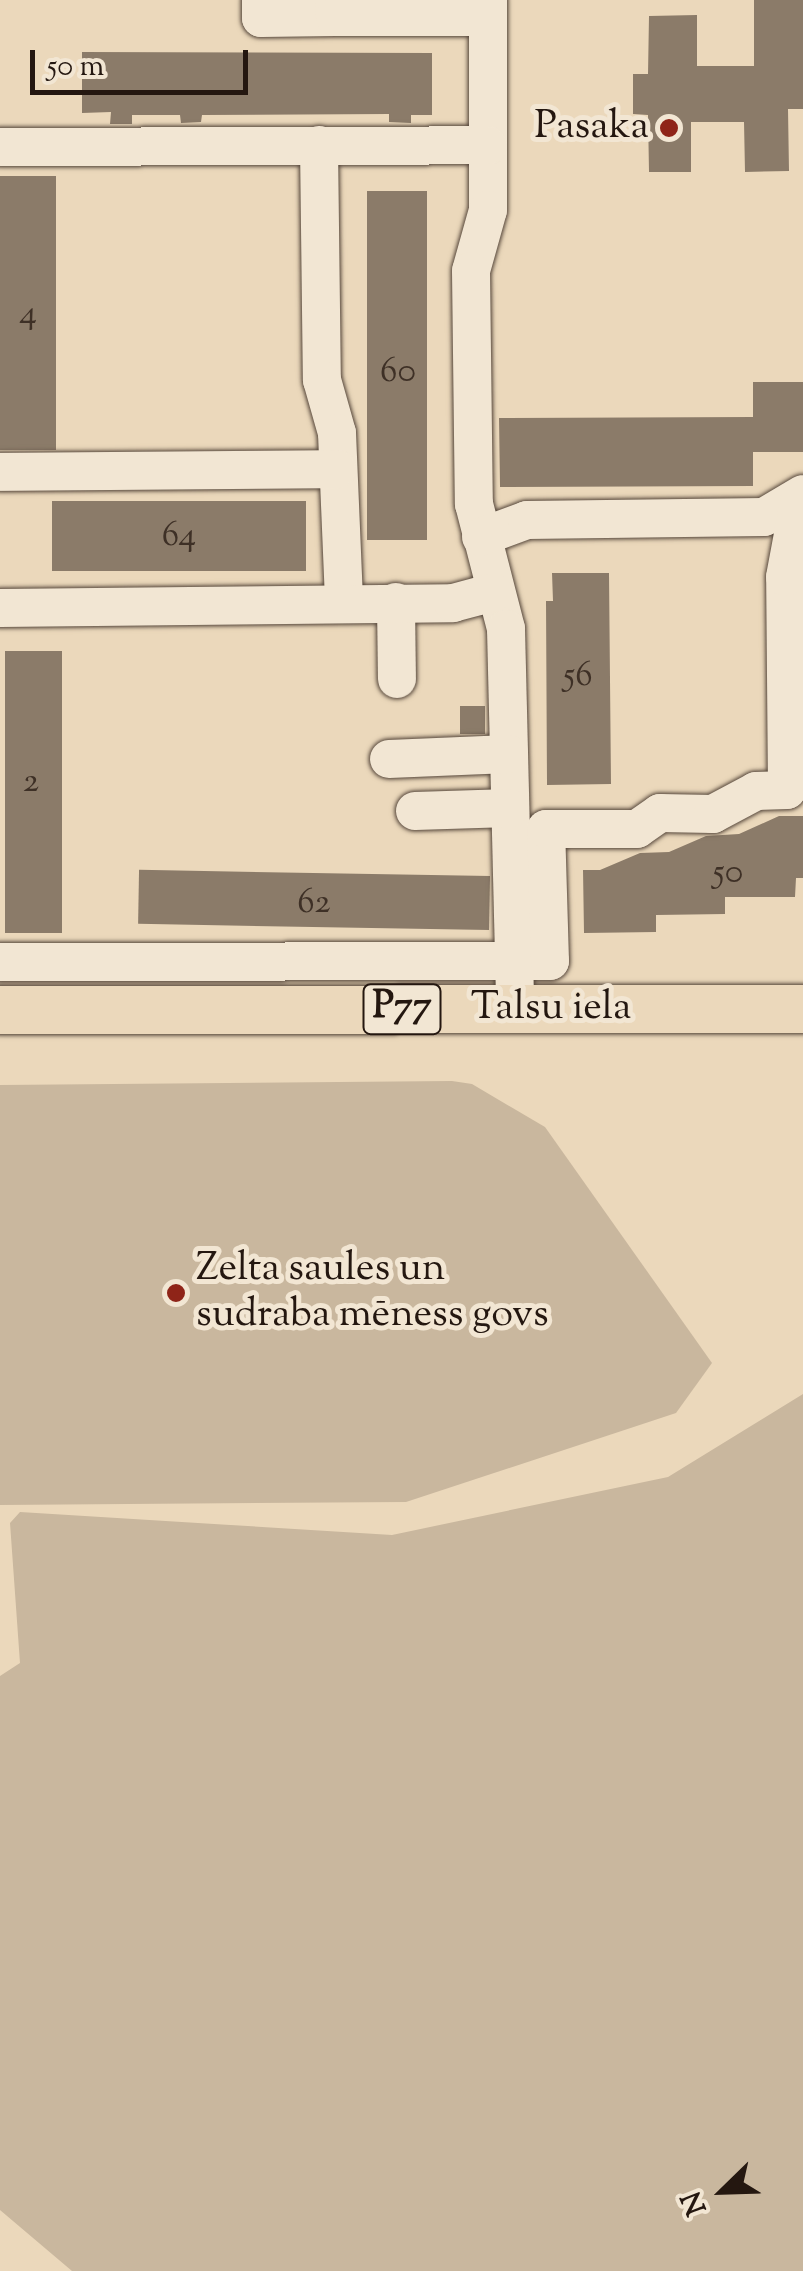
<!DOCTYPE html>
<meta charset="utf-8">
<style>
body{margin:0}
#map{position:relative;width:803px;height:2271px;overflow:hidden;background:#ebd8bb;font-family:"Sorts Mill Goudy",serif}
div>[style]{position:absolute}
.green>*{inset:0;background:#c9b79e}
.building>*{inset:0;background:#8b7b69;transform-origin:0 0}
.roads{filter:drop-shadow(0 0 2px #56473b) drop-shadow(0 0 2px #56473b)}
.minor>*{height:38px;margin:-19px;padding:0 19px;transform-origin:19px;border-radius:19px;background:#f2e6d3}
.major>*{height:48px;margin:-24px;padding:0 24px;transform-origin:24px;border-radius:24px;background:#ebd8bb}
.dots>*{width:28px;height:28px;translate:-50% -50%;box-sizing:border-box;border:5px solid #f2e6d3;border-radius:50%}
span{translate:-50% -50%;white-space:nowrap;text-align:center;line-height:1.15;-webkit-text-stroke:10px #f2e6d3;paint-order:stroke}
.number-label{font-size:35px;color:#3e3026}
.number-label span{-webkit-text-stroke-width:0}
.shield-label span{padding:2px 8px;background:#f2e6d3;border:2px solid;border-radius:8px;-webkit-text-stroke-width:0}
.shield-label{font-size:38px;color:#241710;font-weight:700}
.poi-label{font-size:40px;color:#241710}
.right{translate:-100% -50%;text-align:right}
.left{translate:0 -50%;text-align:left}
.street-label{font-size:40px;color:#241710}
.north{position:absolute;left:673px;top:2141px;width:100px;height:100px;-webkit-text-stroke:8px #f2e6d3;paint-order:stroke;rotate:247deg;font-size:28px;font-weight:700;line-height:40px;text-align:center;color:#241710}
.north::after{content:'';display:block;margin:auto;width:35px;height:45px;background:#241710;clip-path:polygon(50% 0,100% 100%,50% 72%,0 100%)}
.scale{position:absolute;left:30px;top:50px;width:218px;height:45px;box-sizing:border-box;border:5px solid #241710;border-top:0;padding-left:12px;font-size:30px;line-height:35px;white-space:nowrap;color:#241710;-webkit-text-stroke:8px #f2e6d3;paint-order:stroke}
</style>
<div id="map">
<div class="green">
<div style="clip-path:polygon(452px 1081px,472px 1084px,545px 1127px,712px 1363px,676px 1413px,406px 1502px,0 1505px,0 1085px)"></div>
<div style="clip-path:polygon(803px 1394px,803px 2271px,72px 2271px,0 2210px,0 1676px,20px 1663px,10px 1523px,20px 1512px,392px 1535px,668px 1477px)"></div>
</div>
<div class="building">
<div style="clip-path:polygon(754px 0,803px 0,803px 109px,788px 109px,789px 171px,745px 172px,744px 122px,691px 122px,691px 172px,649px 172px,648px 115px,633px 114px,633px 74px,648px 74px,649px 16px,697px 15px,697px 66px,754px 66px)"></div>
<div style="clip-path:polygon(82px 52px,432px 53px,432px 115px,411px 115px,411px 123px,389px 122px,389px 114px,202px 115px,201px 122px,181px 123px,180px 115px,132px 115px,132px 124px,110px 124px,111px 112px,82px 113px)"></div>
<div style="left:0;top:176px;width:56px;height:274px"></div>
<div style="left:367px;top:191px;width:60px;height:349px"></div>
<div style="clip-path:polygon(753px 382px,803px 382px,803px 452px,753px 452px,753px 486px,500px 487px,499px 418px,753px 417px)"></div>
<div style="left:306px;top:501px;width:70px;height:254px;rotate:90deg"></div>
<div style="clip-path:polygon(552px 573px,609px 573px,611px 784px,547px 785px,546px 601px,553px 601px)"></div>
<div style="left:62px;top:651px;width:282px;height:57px;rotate:90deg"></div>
<div style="left:460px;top:706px;width:25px;height:28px"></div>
<div style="clip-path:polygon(779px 816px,803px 816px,803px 878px,796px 878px,795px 897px,725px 897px,725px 914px,656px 915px,656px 932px,584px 933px,583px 870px,600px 870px,640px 853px,669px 852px,706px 836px,739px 834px)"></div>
<div style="left:490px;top:876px;width:54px;height:351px;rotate:91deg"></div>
</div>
<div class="roads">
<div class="minor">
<div style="left:261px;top:0;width:18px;rotate:90deg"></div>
<div style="left:261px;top:18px;width:74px;rotate:-0.8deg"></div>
<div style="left:334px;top:0;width:17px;rotate:87deg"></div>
<div style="left:335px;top:17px;width:153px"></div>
<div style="left:488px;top:0;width:210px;rotate:90deg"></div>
<div style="left:488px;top:210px;width:63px;rotate:105.6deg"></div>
<div style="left:471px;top:271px;width:233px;rotate:89.3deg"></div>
<div style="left:474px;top:504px;width:129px;rotate:75.6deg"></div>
<div style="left:506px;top:629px;width:362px;rotate:88.6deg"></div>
<div style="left:319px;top:145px;width:235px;rotate:89.3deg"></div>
<div style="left:322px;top:380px;width:55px;rotate:74.2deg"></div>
<div style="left:337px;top:433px;width:168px;rotate:87.6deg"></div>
<div style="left:0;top:147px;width:488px;rotate:-0.2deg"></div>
<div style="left:0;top:472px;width:337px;rotate:-0.5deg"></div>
<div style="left:481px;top:537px;width:49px;rotate:-20.3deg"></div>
<div style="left:527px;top:520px;width:237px;rotate:-0.7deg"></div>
<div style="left:764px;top:517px;width:45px;rotate:-30.5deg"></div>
<div style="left:396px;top:602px;width:77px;rotate:89.3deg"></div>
<div style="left:0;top:608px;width:453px;rotate:-0.6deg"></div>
<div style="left:453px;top:603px;width:42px;rotate:-15deg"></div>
<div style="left:389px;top:759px;width:120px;rotate:-2.4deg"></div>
<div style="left:415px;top:811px;width:95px;rotate:-1.8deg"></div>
<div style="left:0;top:962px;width:550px;rotate:-0.1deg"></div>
<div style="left:550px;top:961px;width:132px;rotate:-91.7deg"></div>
<div style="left:546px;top:829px;width:91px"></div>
<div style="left:637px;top:829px;width:28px;rotate:-35deg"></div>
<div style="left:660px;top:813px;width:53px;rotate:1.1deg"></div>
<div style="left:713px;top:814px;width:49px;rotate:-28.1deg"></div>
<div style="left:756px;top:791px;width:31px;rotate:-2deg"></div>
<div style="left:787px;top:790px;width:213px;rotate:-90.5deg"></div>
<div style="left:785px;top:577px;width:81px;rotate:-79.4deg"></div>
</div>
<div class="major">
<div style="left:0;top:1010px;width:803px;rotate:-0.07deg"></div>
</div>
</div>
<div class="dots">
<div style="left:669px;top:128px;background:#8f2418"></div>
<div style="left:176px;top:1293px;background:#8f2418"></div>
</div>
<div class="number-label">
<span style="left:28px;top:315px">4</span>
<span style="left:398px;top:373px">60</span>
<span style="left:179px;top:537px">64</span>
<span style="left:578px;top:677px">56</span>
<span style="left:31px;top:783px">2</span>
<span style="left:728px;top:874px">50</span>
<span style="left:314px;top:904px">62</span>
</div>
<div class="shield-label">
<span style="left:402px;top:1009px">P77</span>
</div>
<div class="poi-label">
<span class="right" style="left:649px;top:128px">Pasaka</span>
<span class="left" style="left:196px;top:1293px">Zelta saules un<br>sudraba mēness govs</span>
</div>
<div class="street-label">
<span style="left:551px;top:1009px">Talsu iela</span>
</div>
<div class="north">N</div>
<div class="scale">50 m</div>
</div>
